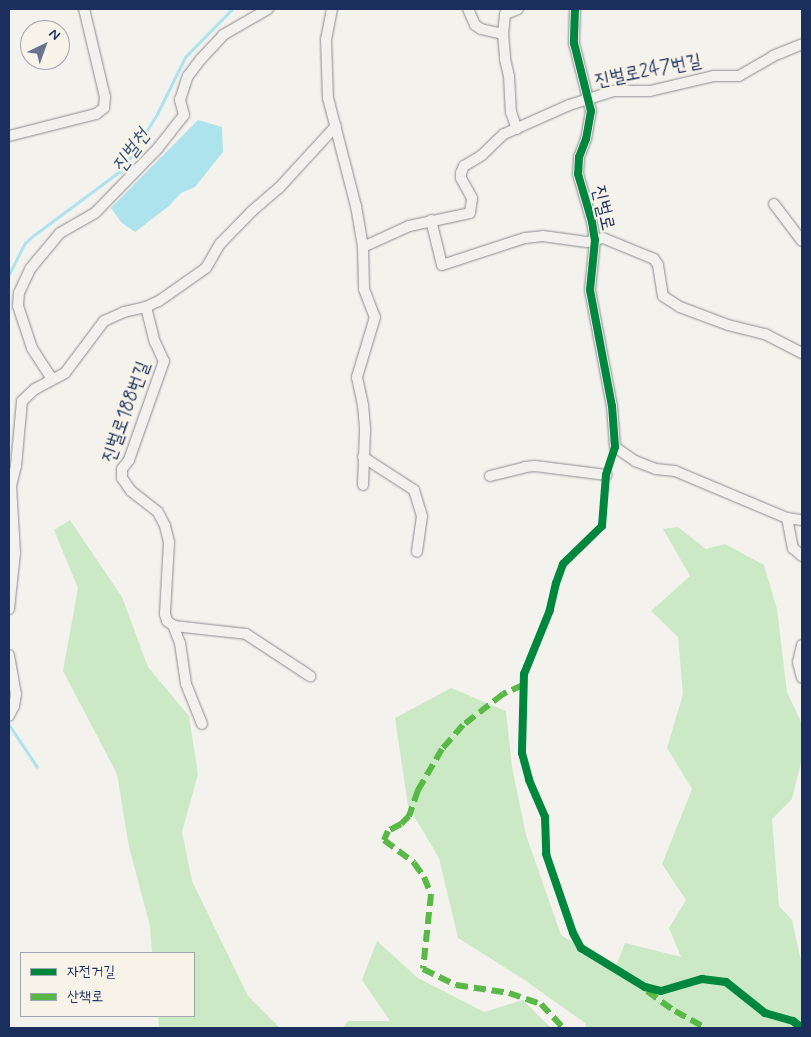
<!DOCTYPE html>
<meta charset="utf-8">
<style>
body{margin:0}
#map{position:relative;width:811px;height:1037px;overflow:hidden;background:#f4f2ec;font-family:Mynerve,"Poor Story",sans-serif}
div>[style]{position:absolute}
.green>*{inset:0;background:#cce9c5}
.water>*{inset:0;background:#ade3ed}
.stream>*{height:3px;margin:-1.5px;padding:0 1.5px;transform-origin:1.5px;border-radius:1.5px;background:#ade3ed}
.roads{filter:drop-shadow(0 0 1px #898c92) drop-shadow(0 0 1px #898c92)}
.minor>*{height:10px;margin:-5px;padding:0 5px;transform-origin:5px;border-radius:5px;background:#f2f1ed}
.quiet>*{height:6px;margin-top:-3px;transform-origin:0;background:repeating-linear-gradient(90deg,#58b947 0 12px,transparent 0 18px)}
.cycleway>*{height:8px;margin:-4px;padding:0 4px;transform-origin:4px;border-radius:4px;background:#00873e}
span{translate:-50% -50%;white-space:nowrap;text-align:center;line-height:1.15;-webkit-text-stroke:4.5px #f7f3e8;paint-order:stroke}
.street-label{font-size:19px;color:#1b2f5e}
.water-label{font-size:20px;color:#32527b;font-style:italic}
.frame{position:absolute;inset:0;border:10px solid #1b2f5e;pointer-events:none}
.legend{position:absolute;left:20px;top:952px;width:175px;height:65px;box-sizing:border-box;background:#f7f3e8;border:1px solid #9fa5b1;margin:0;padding:6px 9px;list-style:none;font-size:15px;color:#1b2f5e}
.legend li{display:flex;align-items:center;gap:10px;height:25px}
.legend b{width:25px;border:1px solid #9fa5b1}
.north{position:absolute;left:20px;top:20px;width:50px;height:50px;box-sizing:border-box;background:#f7f3e8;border:1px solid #9fa5b1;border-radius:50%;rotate:42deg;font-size:14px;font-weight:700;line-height:20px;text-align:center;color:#1b2f5e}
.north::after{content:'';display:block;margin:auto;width:18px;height:22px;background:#677390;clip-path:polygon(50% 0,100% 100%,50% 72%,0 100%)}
</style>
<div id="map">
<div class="green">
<div style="clip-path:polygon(70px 520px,122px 597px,148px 667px,189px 716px,198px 774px,182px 832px,192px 881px,248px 996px,280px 1028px,159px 1028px,158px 1016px,194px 1016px,194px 953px,152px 953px,150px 926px,129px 847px,117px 774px,63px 671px,78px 588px,54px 530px)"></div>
<div style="clip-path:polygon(678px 527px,706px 549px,725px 544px,764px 565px,777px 609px,787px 692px,802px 724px,802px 758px,792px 799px,772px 819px,779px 906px,792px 920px,802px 965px,802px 1028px,586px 1028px,585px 1023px,523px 979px,458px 938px,439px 858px,408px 806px,395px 718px,451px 688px,506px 711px,512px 767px,526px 835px,561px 935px,615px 969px,625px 943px,681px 957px,669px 928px,686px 900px,662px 864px,692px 789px,667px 748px,683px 694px,678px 637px,651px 611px,690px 576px,663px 529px)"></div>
<div style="clip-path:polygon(377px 941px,418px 978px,484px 1012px,523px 1000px,551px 1028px,343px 1028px,348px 1021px,390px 1021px,362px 980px)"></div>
</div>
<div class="water">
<div style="clip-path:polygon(198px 120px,222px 127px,223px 152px,195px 187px,181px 193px,169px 206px,135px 232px,121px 222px,111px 208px)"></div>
</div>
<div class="stream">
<div style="left:9px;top:274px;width:35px;rotate:-63deg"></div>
<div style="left:25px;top:243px;width:12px;rotate:-42deg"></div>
<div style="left:34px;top:235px;width:111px;rotate:-36.6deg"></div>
<div style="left:123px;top:169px;width:65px;rotate:-58.3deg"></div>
<div style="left:157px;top:114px;width:64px;rotate:-63.8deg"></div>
<div style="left:185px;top:57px;width:67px;rotate:-45.6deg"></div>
<div style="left:9px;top:725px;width:50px;rotate:56.3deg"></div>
</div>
<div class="roads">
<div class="minor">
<div style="left:332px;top:9px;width:31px;rotate:101deg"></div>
<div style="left:326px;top:39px;width:59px;rotate:88.1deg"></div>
<div style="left:328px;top:98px;width:112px;rotate:75.5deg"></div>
<div style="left:356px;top:206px;width:42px;rotate:80.3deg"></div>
<div style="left:363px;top:247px;width:42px;rotate:88.6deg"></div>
<div style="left:364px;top:289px;width:30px;rotate:69deg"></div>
<div style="left:375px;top:317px;width:63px;rotate:106.7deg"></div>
<div style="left:357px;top:377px;width:29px;rotate:78deg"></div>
<div style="left:363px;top:405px;width:25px;rotate:85deg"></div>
<div style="left:365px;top:430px;width:55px;rotate:92.1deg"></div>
<div style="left:468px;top:9px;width:17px;rotate:66deg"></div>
<div style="left:475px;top:25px;width:7px;rotate:34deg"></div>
<div style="left:481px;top:29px;width:23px;rotate:13deg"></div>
<div style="left:503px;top:34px;width:25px;rotate:85deg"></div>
<div style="left:505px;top:59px;width:17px;rotate:77deg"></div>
<div style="left:509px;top:76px;width:36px;rotate:87deg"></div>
<div style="left:511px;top:112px;width:18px;rotate:71deg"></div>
<div style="left:575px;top:9px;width:34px;rotate:92deg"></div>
<div style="left:574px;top:43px;width:70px;rotate:76deg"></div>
<div style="left:591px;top:111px;width:28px;rotate:100deg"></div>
<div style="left:586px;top:139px;width:19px;rotate:111deg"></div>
<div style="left:579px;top:157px;width:17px;rotate:93deg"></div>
<div style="left:578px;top:174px;width:50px;rotate:73.7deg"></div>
<div style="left:592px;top:222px;width:18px;rotate:81deg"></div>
<div style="left:595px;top:240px;width:50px;rotate:95.7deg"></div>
<div style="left:590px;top:290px;width:118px;rotate:79.3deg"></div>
<div style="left:612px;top:406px;width:41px;rotate:85.8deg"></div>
<div style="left:615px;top:447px;width:24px;rotate:35deg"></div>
<div style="left:635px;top:461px;width:22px;rotate:21deg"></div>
<div style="left:656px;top:469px;width:19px;rotate:6deg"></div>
<div style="left:675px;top:471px;width:121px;rotate:22.8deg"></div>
<div style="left:787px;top:518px;width:15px;rotate:8deg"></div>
<div style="left:503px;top:34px;width:20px;rotate:-84deg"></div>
<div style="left:505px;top:14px;width:14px;rotate:-21deg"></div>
<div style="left:9px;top:136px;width:90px;rotate:-14.2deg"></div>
<div style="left:96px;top:114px;width:10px;rotate:-37deg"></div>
<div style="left:104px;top:108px;width:11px;rotate:-85deg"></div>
<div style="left:105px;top:97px;width:90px;rotate:-103.4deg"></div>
<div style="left:774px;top:204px;width:46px;rotate:52.9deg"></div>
<div style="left:431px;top:220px;width:46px;rotate:76.3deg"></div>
<div style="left:442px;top:265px;width:87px;rotate:-18deg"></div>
<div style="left:525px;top:238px;width:18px;rotate:-6deg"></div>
<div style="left:543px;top:236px;width:44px;rotate:7.8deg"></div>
<div style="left:587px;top:242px;width:16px;rotate:-14deg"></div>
<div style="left:603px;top:238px;width:55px;rotate:22.4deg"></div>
<div style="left:654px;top:259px;width:7px;rotate:56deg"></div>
<div style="left:658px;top:265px;width:31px;rotate:81deg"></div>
<div style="left:663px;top:296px;width:20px;rotate:33deg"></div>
<div style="left:680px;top:307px;width:51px;rotate:20.6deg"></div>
<div style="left:728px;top:325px;width:38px;rotate:14deg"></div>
<div style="left:765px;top:334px;width:42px;rotate:27.2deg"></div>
<div style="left:363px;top:247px;width:51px;rotate:-24.5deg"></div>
<div style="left:409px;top:226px;width:62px;rotate:-12deg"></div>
<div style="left:470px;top:213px;width:15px;rotate:-82deg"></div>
<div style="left:472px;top:198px;width:23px;rotate:-119deg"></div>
<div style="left:461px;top:178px;width:5px;rotate:-90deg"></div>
<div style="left:461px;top:173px;width:8px;rotate:-67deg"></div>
<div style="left:464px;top:166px;width:21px;rotate:-31deg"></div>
<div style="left:482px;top:155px;width:30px;rotate:-44deg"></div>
<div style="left:504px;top:134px;width:71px;rotate:-24deg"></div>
<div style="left:569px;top:105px;width:47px;rotate:-17.3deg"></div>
<div style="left:614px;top:91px;width:36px"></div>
<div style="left:650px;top:91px;width:66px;rotate:-13.2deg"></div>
<div style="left:714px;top:76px;width:25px"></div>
<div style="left:739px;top:76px;width:39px;rotate:-30deg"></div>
<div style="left:773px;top:56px;width:31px;rotate:-22deg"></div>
<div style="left:146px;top:307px;width:36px;rotate:76deg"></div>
<div style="left:155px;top:342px;width:21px;rotate:65deg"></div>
<div style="left:164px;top:361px;width:105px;rotate:109.5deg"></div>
<div style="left:129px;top:460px;width:11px;rotate:128deg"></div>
<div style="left:122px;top:469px;width:9px;rotate:90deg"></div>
<div style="left:122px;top:478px;width:16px;rotate:55deg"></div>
<div style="left:131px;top:491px;width:34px;rotate:38deg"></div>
<div style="left:158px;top:512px;width:16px;rotate:63deg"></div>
<div style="left:165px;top:526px;width:16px;rotate:76deg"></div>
<div style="left:169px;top:542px;width:72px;rotate:93.2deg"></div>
<div style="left:165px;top:614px;width:7px;rotate:74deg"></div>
<div style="left:167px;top:621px;width:9px;rotate:36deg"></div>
<div style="left:174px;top:626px;width:72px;rotate:6.3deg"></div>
<div style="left:246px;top:634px;width:77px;rotate:33.3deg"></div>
<div style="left:52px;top:379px;width:37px;rotate:-123deg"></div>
<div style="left:32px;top:348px;width:44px;rotate:-108.4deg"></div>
<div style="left:18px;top:306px;width:13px;rotate:-86deg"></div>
<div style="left:19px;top:293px;width:26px;rotate:-65deg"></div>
<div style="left:30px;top:269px;width:47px;rotate:-50.2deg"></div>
<div style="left:60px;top:233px;width:40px;rotate:-29.7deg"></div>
<div style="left:95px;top:213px;width:91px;rotate:-45.9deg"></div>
<div style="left:158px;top:148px;width:42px;rotate:-51.8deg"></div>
<div style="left:184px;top:115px;width:16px;rotate:-105deg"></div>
<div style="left:180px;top:100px;width:25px;rotate:-72deg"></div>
<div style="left:188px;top:76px;width:21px;rotate:-53deg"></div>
<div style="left:201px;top:59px;width:33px;rotate:-47deg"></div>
<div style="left:223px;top:35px;width:52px;rotate:-30deg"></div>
<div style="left:363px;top:457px;width:61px;rotate:32.9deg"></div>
<div style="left:414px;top:490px;width:27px;rotate:73deg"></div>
<div style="left:422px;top:516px;width:36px;rotate:98deg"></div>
<div style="left:490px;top:476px;width:36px;rotate:-14deg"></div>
<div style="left:525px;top:467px;width:10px;rotate:-6deg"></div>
<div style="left:535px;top:466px;width:72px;rotate:7.2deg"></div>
<div style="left:787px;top:518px;width:31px;rotate:79deg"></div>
<div style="left:793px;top:548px;width:12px;rotate:42deg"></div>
<div style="left:9px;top:609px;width:56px;rotate:-83.9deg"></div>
<div style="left:15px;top:553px;width:67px;rotate:-93.4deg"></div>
<div style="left:11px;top:486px;width:21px;rotate:-76deg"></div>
<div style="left:16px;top:466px;width:65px;rotate:-84.7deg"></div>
<div style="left:22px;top:401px;width:18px;rotate:-43deg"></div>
<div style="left:35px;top:389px;width:34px;rotate:-28deg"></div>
<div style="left:65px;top:373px;width:65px;rotate:-53.1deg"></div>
<div style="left:104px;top:321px;width:22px;rotate:-24deg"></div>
<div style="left:124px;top:312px;width:23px;rotate:-13deg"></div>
<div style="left:146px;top:307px;width:14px;rotate:-25deg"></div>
<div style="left:159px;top:301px;width:57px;rotate:-35.1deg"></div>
<div style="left:206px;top:268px;width:28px;rotate:-60deg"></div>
<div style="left:220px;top:244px;width:45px;rotate:-45.9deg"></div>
<div style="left:251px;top:212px;width:37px;rotate:-41deg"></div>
<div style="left:279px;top:188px;width:84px;rotate:-47.4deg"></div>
<div style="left:173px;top:625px;width:19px;rotate:69deg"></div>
<div style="left:180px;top:643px;width:41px;rotate:81.7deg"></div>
<div style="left:186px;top:684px;width:43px;rotate:68.2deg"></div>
<div style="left:802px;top:645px;width:17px;rotate:103deg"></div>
<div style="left:798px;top:662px;width:16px;rotate:76deg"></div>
<div style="left:9px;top:655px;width:40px;rotate:80deg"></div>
<div style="left:16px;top:694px;width:12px;rotate:99deg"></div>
<div style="left:14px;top:706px;width:11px;rotate:117deg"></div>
</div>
</div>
<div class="quiet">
<div style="left:523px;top:685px;width:22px;rotate:156deg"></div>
<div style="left:503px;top:694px;width:51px;rotate:142.2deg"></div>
<div style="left:463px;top:725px;width:32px;rotate:131deg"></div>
<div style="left:442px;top:749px;width:48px;rotate:120.3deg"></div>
<div style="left:418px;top:790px;width:28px;rotate:109deg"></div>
<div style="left:409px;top:816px;width:11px;rotate:135deg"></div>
<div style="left:401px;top:824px;width:15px;rotate:152deg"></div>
<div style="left:388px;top:831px;width:10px;rotate:114deg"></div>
<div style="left:384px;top:840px;width:38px;rotate:37deg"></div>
<div style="left:414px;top:863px;width:17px;rotate:54deg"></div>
<div style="left:424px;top:877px;width:18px;rotate:68deg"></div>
<div style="left:431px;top:894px;width:75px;rotate:96.1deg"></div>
<div style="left:423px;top:969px;width:37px;rotate:26deg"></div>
<div style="left:456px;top:985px;width:54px;rotate:8.6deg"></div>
<div style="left:509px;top:993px;width:34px;rotate:19deg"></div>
<div style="left:541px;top:1004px;width:33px;rotate:47deg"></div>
<div style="left:647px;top:991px;width:34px;rotate:36deg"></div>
<div style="left:675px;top:1011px;width:35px;rotate:29deg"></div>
</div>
<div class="cycleway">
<div style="left:575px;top:9px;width:34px;rotate:92deg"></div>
<div style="left:574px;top:43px;width:70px;rotate:76deg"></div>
<div style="left:591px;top:111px;width:28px;rotate:100deg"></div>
<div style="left:586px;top:139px;width:19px;rotate:111deg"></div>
<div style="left:579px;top:157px;width:17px;rotate:93deg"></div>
<div style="left:578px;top:174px;width:50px;rotate:73.7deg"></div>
<div style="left:592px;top:222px;width:18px;rotate:81deg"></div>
<div style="left:595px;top:240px;width:50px;rotate:95.7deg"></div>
<div style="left:590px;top:290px;width:118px;rotate:79.3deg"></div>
<div style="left:612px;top:406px;width:41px;rotate:85.8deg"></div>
<div style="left:615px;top:447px;width:29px;rotate:108deg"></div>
<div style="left:606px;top:475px;width:51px;rotate:94.5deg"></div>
<div style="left:602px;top:526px;width:54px;rotate:135.7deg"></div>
<div style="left:563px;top:564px;width:20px;rotate:110deg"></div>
<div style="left:556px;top:583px;width:28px;rotate:103deg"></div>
<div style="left:550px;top:610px;width:69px;rotate:112.1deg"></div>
<div style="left:524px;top:674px;width:79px;rotate:91.5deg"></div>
<div style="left:522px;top:753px;width:28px;rotate:75deg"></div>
<div style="left:529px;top:780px;width:40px;rotate:66.6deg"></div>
<div style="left:545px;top:817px;width:37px;rotate:88deg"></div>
<div style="left:546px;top:854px;width:83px;rotate:71.1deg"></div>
<div style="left:573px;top:933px;width:17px;rotate:62deg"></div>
<div style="left:581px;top:948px;width:75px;rotate:31.4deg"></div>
<div style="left:645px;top:987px;width:16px;rotate:14deg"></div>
<div style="left:661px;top:991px;width:43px;rotate:-16.3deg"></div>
<div style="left:702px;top:979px;width:24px;rotate:7deg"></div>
<div style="left:726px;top:982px;width:50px;rotate:38.5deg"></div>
<div style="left:765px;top:1013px;width:29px;rotate:16deg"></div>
<div style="left:793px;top:1021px;width:11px;rotate:38deg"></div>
</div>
<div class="street-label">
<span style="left:648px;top:71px;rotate:-11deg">진벌로247번길</span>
<span style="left:603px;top:208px;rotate:77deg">진벌로</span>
<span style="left:126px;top:412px;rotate:-70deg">진벌로188번길</span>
</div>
<div class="water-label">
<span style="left:131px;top:151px;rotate:-54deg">진벌천</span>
</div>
<div class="frame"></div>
<ul class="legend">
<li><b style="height:6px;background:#00873e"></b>자전거길</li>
<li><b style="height:6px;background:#58b947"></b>산책로</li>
</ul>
<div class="north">N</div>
</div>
